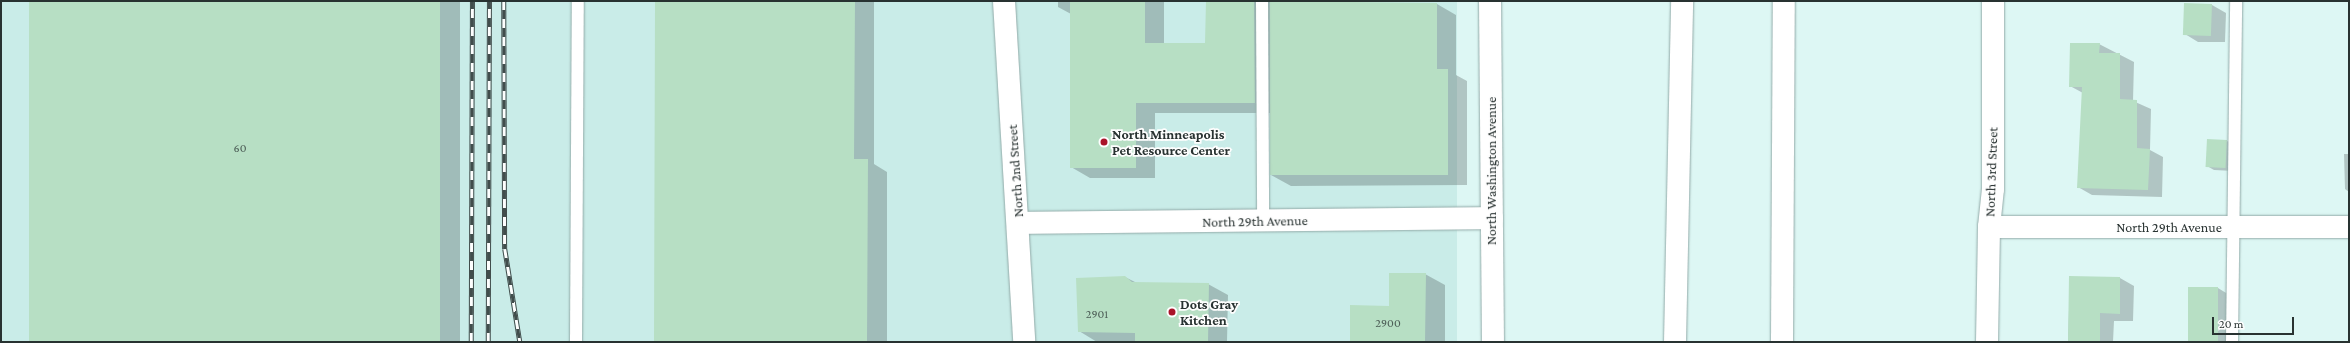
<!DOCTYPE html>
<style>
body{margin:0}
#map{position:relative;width:2350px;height:343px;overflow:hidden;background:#ddf7f4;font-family:"Crimson Pro",serif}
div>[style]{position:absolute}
.built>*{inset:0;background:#c9ece8;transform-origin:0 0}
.shadow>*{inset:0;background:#0003;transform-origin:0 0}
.building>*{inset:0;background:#b7dfc4;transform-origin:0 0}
.roads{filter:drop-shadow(0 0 1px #92aaa8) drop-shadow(0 0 1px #92aaa8)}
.service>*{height:12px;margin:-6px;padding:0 6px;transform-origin:6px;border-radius:6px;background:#fff}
.minor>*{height:22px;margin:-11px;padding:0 11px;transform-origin:11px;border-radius:11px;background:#fff}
.tertiary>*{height:22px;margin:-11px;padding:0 11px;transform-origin:11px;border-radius:11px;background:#fff}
.motorway>*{height:22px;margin:-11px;padding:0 11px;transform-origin:11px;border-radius:11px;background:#fff}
.rail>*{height:4.5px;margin-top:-2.25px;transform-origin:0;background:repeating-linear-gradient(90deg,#fefefe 0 9px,#414d4c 0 18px);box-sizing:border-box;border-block:1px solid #414d4c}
.dots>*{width:11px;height:11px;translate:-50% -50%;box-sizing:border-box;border:2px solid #fefefe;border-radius:50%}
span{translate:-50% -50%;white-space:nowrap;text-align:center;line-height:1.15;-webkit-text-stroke:3.5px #fefefe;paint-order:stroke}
.number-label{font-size:12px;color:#4c5d56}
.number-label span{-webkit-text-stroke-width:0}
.poi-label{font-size:14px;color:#283231;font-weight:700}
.left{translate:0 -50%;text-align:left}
.street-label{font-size:14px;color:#283231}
.frame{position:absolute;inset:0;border:2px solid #283231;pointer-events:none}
.scale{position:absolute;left:2212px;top:317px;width:82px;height:18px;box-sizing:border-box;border:2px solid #283231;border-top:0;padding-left:5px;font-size:12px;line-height:14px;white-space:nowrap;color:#283231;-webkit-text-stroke:3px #fefefe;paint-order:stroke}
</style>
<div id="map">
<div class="built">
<div style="left:1px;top:1px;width:1456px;height:341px"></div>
</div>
<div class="shadow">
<div style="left:30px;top:1px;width:430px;height:341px"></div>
<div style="clip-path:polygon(656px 1px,874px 1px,874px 164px,887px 172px,887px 342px,655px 342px)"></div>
<div style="clip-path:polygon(1058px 1px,1164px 1px,1164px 44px,1206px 44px,1207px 1px,1437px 4px,1456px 15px,1456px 75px,1467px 81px,1467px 185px,1291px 186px,1271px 175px,1271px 113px,1155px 113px,1155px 178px,1090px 178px,1071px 167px,1071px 14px,1058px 7px)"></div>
<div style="clip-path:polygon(2212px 5px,2226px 13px,2225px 42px,2198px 42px,2185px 34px)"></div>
<div style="clip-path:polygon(2099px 44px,2134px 62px,2133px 101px,2151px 109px,2150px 150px,2163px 157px,2162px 197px,2092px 195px,2078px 187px,2083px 93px,2070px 86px)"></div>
<div style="clip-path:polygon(2227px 141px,2234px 145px,2234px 171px,2214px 170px,2207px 166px)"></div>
<div style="clip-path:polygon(2344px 154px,2349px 154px,2349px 192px,2345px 189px)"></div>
<div style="clip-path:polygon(1425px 274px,1445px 285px,1445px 342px,1351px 342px)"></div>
<div style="clip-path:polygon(1125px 277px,1137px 283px,1208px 284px,1228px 295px,1227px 342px,1097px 342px,1079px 331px)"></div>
<div style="clip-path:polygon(2070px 278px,2120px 278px,2134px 286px,2133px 321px,2114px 321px,2113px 342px,2068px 342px)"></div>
<div style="clip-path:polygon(2218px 288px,2231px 296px,2231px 342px,2191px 342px)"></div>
</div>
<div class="building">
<div style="left:29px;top:1px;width:411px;height:341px"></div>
<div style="clip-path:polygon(655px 1px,855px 1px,854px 159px,868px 159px,867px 342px,654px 342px)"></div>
<div style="clip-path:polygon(1070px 1px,1145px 1px,1145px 43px,1205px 43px,1206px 1px,1254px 1px,1255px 103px,1136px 103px,1136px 168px,1070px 168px)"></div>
<div style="clip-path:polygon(1270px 1px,1437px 3px,1437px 69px,1448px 69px,1448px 175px,1270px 175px)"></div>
<div style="left:2184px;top:3px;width:28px;height:32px;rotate:2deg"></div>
<div style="clip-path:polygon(2070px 43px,2100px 43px,2099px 53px,2120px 53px,2120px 99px,2137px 100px,2137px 148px,2150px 149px,2148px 190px,2077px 188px,2082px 87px,2069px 87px)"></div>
<div style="left:2207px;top:139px;width:20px;height:28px;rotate:3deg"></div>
<div style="clip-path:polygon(1389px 273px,1426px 273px,1425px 342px,1350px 342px,1350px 305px,1389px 306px)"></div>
<div style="clip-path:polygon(1125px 276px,1132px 282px,1209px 283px,1208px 342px,1135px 342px,1135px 333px,1078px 332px,1076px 278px)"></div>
<div style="clip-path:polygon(2069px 276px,2120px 277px,2120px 314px,2100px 313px,2100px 342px,2068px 342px)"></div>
<div style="left:2188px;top:287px;width:30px;height:55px"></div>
</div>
<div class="roads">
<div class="service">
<div style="left:1262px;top:1px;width:219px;rotate:89.7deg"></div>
<div style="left:576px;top:342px;width:341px;rotate:-89.7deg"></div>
<div style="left:2232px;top:342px;width:341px;rotate:-89.3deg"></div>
</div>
<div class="minor">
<div style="left:1019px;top:223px;width:473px;rotate:-0.6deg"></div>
<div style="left:1989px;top:227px;width:360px"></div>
<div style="left:1987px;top:342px;width:115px;rotate:-89deg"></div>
<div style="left:1989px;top:227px;width:38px;rotate:-84deg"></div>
<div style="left:1993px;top:189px;width:188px;rotate:-90deg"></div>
</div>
<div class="tertiary">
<div style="left:1004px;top:1px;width:342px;rotate:86.6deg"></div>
<div style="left:1490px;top:1px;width:341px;rotate:89.5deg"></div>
</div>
<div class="motorway">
<div style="left:1675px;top:342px;width:341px;rotate:-88.8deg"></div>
<div style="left:1782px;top:342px;width:341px;rotate:-89.7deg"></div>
</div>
</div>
<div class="rail">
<div style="left:504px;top:1px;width:248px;rotate:89.8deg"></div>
<div style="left:505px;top:249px;width:94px;rotate:80.8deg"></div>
<div style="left:471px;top:342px;width:341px;rotate:-89.8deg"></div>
<div style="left:488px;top:342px;width:341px;rotate:-89.8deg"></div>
</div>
<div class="dots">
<div style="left:1104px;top:142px;background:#aa1329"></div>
<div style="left:1172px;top:312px;background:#aa1329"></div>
</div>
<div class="number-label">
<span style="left:240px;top:149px">60</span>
<span style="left:1097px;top:315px">2901</span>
<span style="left:1388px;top:324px">2900</span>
</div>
<div class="poi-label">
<span class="left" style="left:1112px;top:142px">North Minneapolis<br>Pet Resource Center</span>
<span class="left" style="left:1180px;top:312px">Dots Gray<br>Kitchen</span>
</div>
<div class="street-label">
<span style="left:1015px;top:171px;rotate:-94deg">North 2nd Street</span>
<span style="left:1491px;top:171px;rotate:-90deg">North Washington Avenue</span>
<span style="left:1991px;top:172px;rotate:-88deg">North 3rd Street</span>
<span style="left:1255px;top:221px;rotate:-1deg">North 29th Avenue</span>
<span style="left:2169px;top:227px">North 29th Avenue</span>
</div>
<div class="frame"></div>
<div class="scale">20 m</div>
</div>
